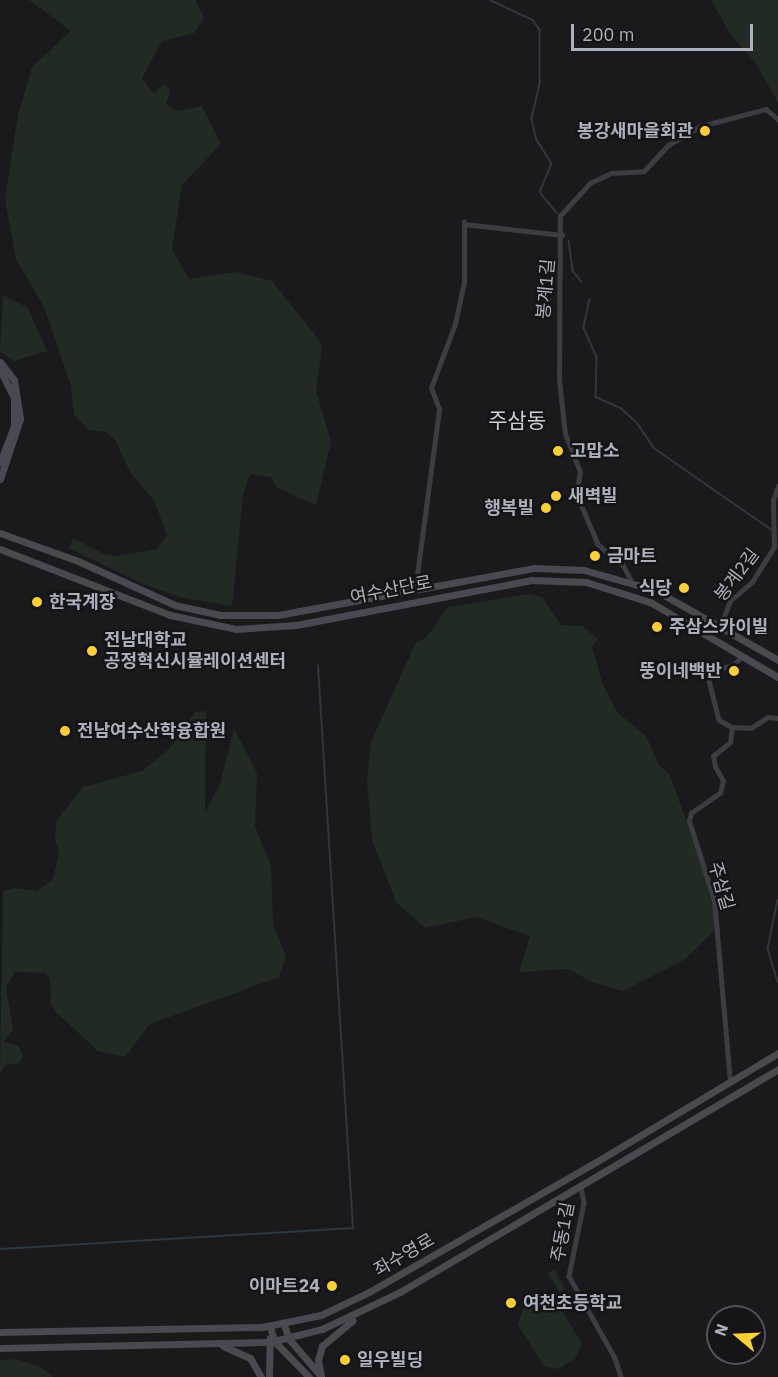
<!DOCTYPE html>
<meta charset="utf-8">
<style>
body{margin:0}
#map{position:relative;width:778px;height:1377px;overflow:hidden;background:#1a1a1c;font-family:"IBM Plex Sans","Noto Sans KR",sans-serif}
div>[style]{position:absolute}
.green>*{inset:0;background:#212b23}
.stream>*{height:1.5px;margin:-0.75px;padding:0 0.75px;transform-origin:0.75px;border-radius:0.75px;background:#2f3741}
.street>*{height:4.5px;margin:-2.25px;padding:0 2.25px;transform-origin:2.25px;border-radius:2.25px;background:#3c3d43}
.secondary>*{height:7px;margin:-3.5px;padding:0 3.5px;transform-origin:3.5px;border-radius:3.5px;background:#484951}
.dots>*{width:16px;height:16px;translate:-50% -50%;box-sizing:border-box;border:3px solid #151517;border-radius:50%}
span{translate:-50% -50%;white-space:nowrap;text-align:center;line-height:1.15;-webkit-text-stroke:5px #151517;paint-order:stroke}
.poi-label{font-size:18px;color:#acafbc;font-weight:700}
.right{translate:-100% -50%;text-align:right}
.left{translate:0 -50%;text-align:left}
.street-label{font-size:18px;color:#acafbc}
.quarter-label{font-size:21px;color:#cdcfd8}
.north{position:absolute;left:706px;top:1305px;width:60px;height:60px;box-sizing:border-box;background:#151517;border:2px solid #515359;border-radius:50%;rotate:289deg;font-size:16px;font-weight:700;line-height:24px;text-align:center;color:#acafbc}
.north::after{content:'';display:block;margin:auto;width:21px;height:27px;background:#fad034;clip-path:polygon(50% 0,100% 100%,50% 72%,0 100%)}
.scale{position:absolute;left:571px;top:24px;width:182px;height:27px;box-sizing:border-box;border:3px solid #acafbc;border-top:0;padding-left:8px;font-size:18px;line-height:21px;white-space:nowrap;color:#acafbc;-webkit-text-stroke:4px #151517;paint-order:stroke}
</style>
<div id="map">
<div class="green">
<div style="clip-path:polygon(29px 0,195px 0,204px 18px,194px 33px,162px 41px,142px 78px,154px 94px,164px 84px,170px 90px,166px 104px,177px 111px,202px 106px,221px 144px,182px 185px,172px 249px,189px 279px,235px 272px,272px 281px,319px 340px,322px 348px,316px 391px,331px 442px,316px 505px,277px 488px,271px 477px,250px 474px,243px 495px,232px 606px,179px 597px,141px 583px,69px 548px,73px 538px,106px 555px,117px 556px,157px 549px,167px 535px,154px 500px,130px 472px,115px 440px,106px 432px,89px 430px,74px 415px,71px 386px,44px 307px,16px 259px,5px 199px,18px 115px,32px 67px,71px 31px)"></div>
<div style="clip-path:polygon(711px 0,778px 0,778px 102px,754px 61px,731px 35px)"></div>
<div style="clip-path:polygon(3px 295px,28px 308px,47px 351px,14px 361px,0 352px)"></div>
<div style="clip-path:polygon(530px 594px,542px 597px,561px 625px,582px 626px,598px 639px,592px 646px,602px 682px,617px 712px,646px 736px,659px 765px,670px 775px,714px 900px,718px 927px,684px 960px,623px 991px,592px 982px,568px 969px,519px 972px,530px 936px,476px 917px,425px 928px,396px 902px,372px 840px,367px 781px,371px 742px,416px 642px,426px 638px,448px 607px)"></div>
<div style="clip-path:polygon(206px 711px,205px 812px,220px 784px,234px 728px,257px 773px,255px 826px,271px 866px,273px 925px,286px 956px,279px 977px,150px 1024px,125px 1057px,98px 1051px,56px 1012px,51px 1004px,50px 978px,45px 973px,15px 972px,6px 987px,13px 1030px,4px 1042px,18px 1046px,23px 1056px,19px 1063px,5px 1065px,0 1074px,3px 892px,14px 888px,37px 891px,53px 879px,59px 853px,55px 840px,57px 820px,83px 787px,142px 771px,170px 748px,195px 712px)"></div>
<div style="clip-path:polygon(554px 1269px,565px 1289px,560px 1293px,548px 1273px)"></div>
<div style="clip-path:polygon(543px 1298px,556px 1302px,582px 1343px,575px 1359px,557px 1369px,544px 1366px,518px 1325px,523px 1309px)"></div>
<div style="clip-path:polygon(17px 1359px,42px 1368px,53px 1377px,0 1377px,0 1360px)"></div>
</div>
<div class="stream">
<div style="left:490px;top:0;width:47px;rotate:24.9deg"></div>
<div style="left:533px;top:20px;width:12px;rotate:55deg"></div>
<div style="left:540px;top:30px;width:54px;rotate:90deg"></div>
<div style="left:540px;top:84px;width:36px;rotate:103deg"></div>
<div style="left:532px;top:119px;width:22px;rotate:77deg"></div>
<div style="left:537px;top:140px;width:28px;rotate:58deg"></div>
<div style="left:552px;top:164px;width:30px;rotate:113deg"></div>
<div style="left:540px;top:192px;width:27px;rotate:51deg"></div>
<div style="left:569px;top:241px;width:30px;rotate:82deg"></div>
<div style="left:573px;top:271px;width:14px;rotate:51deg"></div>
<div style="left:590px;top:299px;width:30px;rotate:102deg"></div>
<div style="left:584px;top:328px;width:32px;rotate:66deg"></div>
<div style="left:597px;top:357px;width:40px;rotate:91.4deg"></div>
<div style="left:596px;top:397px;width:27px;rotate:24deg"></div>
<div style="left:621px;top:408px;width:23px;rotate:43deg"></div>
<div style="left:638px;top:424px;width:29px;rotate:56deg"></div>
<div style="left:654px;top:448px;width:144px;rotate:34.8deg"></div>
<div style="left:778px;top:900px;width:50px;rotate:101.5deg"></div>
<div style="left:768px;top:949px;width:34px;rotate:73deg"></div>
<div style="left:0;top:1249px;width:354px;rotate:-3.4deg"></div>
<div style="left:353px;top:1228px;width:563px;rotate:-93.56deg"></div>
</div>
<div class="street">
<div style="left:464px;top:224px;width:99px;rotate:6.4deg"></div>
<div style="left:631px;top:581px;width:17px;rotate:-118deg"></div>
<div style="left:623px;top:566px;width:33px;rotate:-140deg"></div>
<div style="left:598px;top:545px;width:56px;rotate:-113.3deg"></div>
<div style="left:576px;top:494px;width:22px;rotate:-80deg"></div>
<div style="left:580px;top:472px;width:41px;rotate:-111.5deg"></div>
<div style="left:565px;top:434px;width:54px;rotate:-96.3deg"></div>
<div style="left:559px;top:380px;width:164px;rotate:-89.7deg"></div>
<div style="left:560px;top:216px;width:45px;rotate:-47.7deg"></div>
<div style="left:590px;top:183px;width:23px;rotate:-25deg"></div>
<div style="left:611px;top:173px;width:33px;rotate:-3deg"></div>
<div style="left:644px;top:171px;width:35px;rotate:-47deg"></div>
<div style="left:668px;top:145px;width:38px;rotate:-30deg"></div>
<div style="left:701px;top:126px;width:67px;rotate:-14.7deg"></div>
<div style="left:766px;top:109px;width:16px;rotate:40deg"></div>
<div style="left:415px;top:590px;width:183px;rotate:-82.4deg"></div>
<div style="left:439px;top:409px;width:22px;rotate:-111deg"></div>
<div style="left:431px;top:388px;width:68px;rotate:-69.4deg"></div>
<div style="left:455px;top:324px;width:43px;rotate:-77.9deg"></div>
<div style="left:464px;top:282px;width:60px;rotate:-90deg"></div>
<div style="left:720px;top:627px;width:28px;rotate:-69deg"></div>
<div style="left:730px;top:601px;width:29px;rotate:-41deg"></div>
<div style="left:752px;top:582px;width:41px;rotate:-57.8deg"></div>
<div style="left:774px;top:547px;width:47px;rotate:-91.2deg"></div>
<div style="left:773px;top:500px;width:15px;rotate:-70deg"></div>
<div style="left:743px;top:656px;width:13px;rotate:135deg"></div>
<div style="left:734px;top:665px;width:24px;rotate:163deg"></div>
<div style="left:711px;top:672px;width:8px;rotate:104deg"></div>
<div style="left:709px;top:680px;width:41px;rotate:76deg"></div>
<div style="left:719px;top:720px;width:15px;rotate:28deg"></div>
<div style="left:732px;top:727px;width:19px;rotate:3deg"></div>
<div style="left:751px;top:728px;width:20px;rotate:-33deg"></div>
<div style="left:768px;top:717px;width:10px;rotate:6deg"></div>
<div style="left:730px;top:1082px;width:183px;rotate:-95deg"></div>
<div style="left:714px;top:900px;width:83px;rotate:-107.6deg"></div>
<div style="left:689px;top:821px;width:8px;rotate:-76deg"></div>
<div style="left:691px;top:813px;width:35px;rotate:-35deg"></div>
<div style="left:720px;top:793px;width:12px;rotate:-76deg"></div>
<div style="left:723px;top:781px;width:16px;rotate:-120deg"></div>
<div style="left:715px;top:767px;width:11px;rotate:-100deg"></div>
<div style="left:713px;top:756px;width:22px;rotate:-39deg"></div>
<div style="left:730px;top:742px;width:15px;rotate:-82deg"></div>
<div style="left:581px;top:1187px;width:16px;rotate:79deg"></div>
<div style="left:584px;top:1203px;width:75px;rotate:101.6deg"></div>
<div style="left:569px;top:1276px;width:94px;rotate:60.7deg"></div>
<div style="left:615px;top:1358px;width:20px;rotate:72deg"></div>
</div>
<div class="secondary">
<div style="left:0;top:362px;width:23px;rotate:52deg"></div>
<div style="left:14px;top:380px;width:39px;rotate:81deg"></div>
<div style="left:20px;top:419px;width:63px;rotate:108.4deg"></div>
<div style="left:0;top:370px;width:30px;rotate:63deg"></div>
<div style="left:14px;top:397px;width:29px;rotate:90deg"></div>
<div style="left:14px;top:426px;width:39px;rotate:111deg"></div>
<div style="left:0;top:533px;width:83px;rotate:19.7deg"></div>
<div style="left:78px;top:561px;width:107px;rotate:24.4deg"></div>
<div style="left:175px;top:605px;width:46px;rotate:12.5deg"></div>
<div style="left:220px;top:615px;width:58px"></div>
<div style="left:278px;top:615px;width:261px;rotate:-10.4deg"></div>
<div style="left:535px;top:568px;width:49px;rotate:2.3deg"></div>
<div style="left:584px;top:570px;width:74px;rotate:15.7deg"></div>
<div style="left:655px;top:590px;width:142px;rotate:29.6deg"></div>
<div style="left:0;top:549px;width:182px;rotate:21.2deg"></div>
<div style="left:170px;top:615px;width:67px;rotate:12deg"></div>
<div style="left:236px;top:629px;width:60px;rotate:-3.8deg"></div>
<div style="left:296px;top:625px;width:239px;rotate:-10.8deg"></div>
<div style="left:531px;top:580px;width:55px;rotate:2.1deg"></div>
<div style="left:586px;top:582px;width:67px;rotate:17.4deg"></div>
<div style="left:650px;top:602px;width:148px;rotate:30.4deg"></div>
<div style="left:284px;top:1325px;width:15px;rotate:70deg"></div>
<div style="left:289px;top:1339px;width:48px;rotate:49.3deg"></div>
<div style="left:270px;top:1327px;width:16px;rotate:72deg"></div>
<div style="left:275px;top:1342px;width:49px;rotate:45.8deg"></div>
<div style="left:0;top:1332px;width:262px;rotate:-1.1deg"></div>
<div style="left:262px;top:1327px;width:60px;rotate:-11.5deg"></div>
<div style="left:321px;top:1315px;width:53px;rotate:-25.6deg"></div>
<div style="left:369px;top:1292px;width:262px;rotate:-29.8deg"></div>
<div style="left:596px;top:1162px;width:212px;rotate:-30.9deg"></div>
<div style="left:223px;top:1346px;width:30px;rotate:24deg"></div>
<div style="left:250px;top:1358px;width:22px;rotate:60deg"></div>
<div style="left:0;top:1348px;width:270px;rotate:-1.3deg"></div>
<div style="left:270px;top:1342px;width:54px;rotate:-14deg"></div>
<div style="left:322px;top:1329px;width:86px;rotate:-25.4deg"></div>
<div style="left:400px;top:1292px;width:439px;rotate:-30.5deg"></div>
<div style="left:321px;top:1376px;width:16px;rotate:-101deg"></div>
<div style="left:318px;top:1360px;width:15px;rotate:-74deg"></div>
<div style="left:322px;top:1346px;width:40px;rotate:-40deg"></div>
<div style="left:269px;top:1377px;width:39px;rotate:-89deg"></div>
</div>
<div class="dots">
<div style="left:705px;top:131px;background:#fad034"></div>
<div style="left:558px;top:451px;background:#fad034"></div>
<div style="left:556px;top:496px;background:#fad034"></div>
<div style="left:546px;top:508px;background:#fad034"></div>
<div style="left:595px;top:556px;background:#fad034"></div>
<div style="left:684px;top:588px;background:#fad034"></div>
<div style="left:37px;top:602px;background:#fad034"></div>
<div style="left:657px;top:627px;background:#fad034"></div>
<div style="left:92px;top:651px;background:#fad034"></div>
<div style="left:734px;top:671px;background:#fad034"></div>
<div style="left:65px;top:731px;background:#fad034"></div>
<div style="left:332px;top:1286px;background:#fad034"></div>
<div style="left:511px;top:1303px;background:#fad034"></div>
<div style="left:345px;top:1360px;background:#fad034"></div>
</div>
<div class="poi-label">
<span class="right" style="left:693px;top:131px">봉강새마을회관</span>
<span class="left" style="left:570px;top:451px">고맙소</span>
<span class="left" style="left:568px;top:496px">새벽빌</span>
<span class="right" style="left:534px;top:508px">행복빌</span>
<span class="left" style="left:607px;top:556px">금마트</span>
<span class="right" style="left:672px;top:588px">식당</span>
<span class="left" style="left:49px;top:602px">한국계장</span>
<span class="left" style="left:669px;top:627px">주삼스카이빌</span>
<span class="left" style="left:104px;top:651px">전남대학교<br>공정혁신시뮬레이션센터</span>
<span class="right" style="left:722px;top:671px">뚱이네백반</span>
<span class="left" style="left:77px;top:731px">전남여수산학융합원</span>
<span class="right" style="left:320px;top:1286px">이마트24</span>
<span class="left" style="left:523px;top:1303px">여천초등학교</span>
<span class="left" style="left:357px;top:1360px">일우빌딩</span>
</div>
<div class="street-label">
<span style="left:546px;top:289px;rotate:-85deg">봉계1길</span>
<span style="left:737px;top:575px;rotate:-53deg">봉계2길</span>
<span style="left:391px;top:590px;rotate:-11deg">여수산단로</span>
<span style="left:721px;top:886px;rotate:74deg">주삼길</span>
<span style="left:563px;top:1232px;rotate:-80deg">주동1길</span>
<span style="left:404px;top:1255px;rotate:-30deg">좌수영로</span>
</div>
<div class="quarter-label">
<span style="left:517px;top:420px">주삼동</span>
</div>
<div class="north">N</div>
<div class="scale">200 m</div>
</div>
